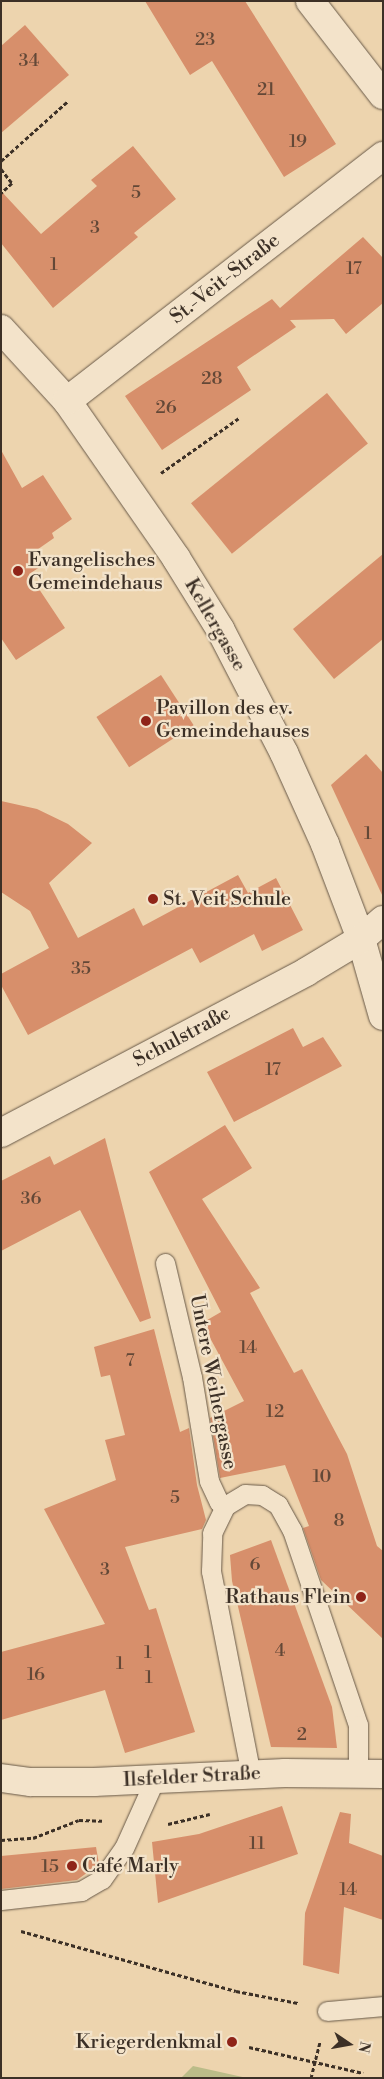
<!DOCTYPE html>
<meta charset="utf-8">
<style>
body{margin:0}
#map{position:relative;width:384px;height:2079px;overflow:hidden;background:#edd4ae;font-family:"Libre Bodoni",serif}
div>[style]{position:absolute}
.green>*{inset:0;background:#bbbc88}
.building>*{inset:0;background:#d78f6b;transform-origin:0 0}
.path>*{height:3px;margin-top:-1.5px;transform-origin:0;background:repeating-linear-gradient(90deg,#3c3026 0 4px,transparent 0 6.5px)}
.roads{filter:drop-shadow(0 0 1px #685948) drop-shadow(0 0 1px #685948)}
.service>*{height:19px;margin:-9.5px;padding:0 9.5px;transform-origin:9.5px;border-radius:9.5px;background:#f3e3ca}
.minor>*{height:28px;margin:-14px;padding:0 14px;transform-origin:14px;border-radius:14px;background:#f3e3ca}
.secondary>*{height:28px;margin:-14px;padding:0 14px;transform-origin:14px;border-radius:14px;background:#f3e3ca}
.dots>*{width:14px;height:14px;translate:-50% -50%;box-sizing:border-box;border:2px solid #f3e3ca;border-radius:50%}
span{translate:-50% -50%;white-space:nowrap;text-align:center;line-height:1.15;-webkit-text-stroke:4.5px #f3e3ca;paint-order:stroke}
.number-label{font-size:18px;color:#634837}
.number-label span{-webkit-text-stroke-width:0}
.street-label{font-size:20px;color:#3c3026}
.poi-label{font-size:20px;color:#3c3026}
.left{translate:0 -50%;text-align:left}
.right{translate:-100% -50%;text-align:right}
.frame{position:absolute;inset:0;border:2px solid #3c3026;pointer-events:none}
.north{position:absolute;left:324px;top:2019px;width:50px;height:50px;-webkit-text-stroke:4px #f3e3ca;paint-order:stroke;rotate:102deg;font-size:14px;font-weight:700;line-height:20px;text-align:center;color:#3c3026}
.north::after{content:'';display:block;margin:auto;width:18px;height:22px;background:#3c3026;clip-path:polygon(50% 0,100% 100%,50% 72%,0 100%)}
</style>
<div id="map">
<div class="green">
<div style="clip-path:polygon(193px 2066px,247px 2078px,181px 2078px)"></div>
</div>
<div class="building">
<div style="clip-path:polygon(145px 1px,245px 1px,336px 144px,284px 177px,212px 61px,190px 75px)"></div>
<div style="clip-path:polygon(25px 25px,69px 75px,1px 133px,1px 46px)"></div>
<div style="clip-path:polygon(133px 146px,176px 199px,134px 233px,138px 237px,53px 308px,1px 243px,1px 191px,41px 234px,97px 186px,91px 180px)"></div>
<div style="clip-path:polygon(363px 237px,383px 258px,383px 303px,346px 334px,334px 319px,290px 320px,296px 327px,237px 367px,251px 390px,162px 450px,125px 396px,272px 299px,280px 308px)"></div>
<div style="left:327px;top:393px;width:65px;height:175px;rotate:51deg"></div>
<div style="clip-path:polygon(1px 450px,22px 488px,43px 475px,72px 519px,52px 533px,54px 538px,31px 554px,40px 567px,29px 574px,65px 628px,16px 660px,1px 638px)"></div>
<div style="clip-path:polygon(383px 554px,383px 639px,334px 679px,293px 629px)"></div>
<div style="left:161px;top:675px;width:60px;height:77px;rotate:57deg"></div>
<div style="clip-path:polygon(366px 754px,383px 773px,383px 897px,331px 785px)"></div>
<div style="clip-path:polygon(1px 801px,37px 809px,68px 824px,92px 843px,49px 883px,78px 938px,134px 908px,143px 926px,238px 875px,248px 893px,276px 878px,303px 930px,262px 951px,254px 934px,200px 963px,192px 948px,28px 1035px,1px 985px,1px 974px,49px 948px,30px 911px,1px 892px)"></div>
<div style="clip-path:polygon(293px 1028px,303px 1047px,323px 1037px,342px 1066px,234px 1122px,207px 1072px)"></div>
<div style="clip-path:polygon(225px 1125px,252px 1168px,202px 1199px,260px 1288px,250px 1293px,294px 1373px,302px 1369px,347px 1454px,377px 1546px,383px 1551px,383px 1639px,321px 1580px,303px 1528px,309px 1526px,285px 1465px,220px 1478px,210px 1418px,244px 1401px,202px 1323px,221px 1312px,149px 1172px)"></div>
<div style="clip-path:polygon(105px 1138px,151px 1318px,140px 1322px,80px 1210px,1px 1251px,1px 1181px,50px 1156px,54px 1165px)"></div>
<div style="clip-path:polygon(154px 1329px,180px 1432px,189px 1428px,197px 1485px,206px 1520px,202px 1529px,125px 1547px,149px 1610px,156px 1608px,195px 1732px,125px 1753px,105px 1690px,1px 1720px,1px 1652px,105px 1624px,44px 1509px,116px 1480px,105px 1440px,125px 1435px,110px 1375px,101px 1377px,94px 1347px)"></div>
<div style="clip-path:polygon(271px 1540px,332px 1707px,337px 1748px,271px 1747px,232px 1581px,230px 1555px)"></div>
<div style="clip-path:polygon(282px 1806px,298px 1854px,158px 1903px,152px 1842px,199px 1834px)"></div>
<div style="clip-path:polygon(340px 1812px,351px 1814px,349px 1843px,383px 1856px,383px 1920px,344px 1907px,339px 1974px,303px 1965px,305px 1913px)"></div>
<div style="clip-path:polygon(96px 1847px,99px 1864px,77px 1880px,1px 1889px,1px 1856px)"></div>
</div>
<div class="path">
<div style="left:1px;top:161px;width:89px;rotate:-41.8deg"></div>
<div style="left:1px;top:169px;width:18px;rotate:52deg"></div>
<div style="left:12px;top:183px;width:15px;rotate:138deg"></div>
<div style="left:161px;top:473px;width:95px;rotate:-35.2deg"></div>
<div style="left:168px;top:1824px;width:43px;rotate:-13.4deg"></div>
<div style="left:1px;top:1840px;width:32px;rotate:-4deg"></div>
<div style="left:33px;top:1838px;width:49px;rotate:-21.4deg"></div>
<div style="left:79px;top:1820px;width:23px;rotate:2deg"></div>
<div style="left:21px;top:1931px;width:223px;rotate:15.6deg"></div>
<div style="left:236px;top:1991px;width:63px;rotate:11deg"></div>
<div style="left:249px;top:2047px;width:117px;rotate:12.8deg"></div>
<div style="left:311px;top:2078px;width:37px;rotate:-76deg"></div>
</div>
<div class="roads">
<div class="service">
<div style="left:165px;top:1263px;width:117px;rotate:76.7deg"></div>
<div style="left:192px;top:1377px;width:105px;rotate:80.7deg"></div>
<div style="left:209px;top:1481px;width:23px;rotate:65deg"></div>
<div style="left:219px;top:1502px;width:7px;rotate:34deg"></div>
<div style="left:251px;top:1775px;width:208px;rotate:-101.1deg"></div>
<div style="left:211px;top:1571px;width:38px;rotate:-88deg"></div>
<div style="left:212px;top:1533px;width:30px;rotate:-64deg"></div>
<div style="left:225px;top:1506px;width:23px;rotate:-31deg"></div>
<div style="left:245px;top:1494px;width:17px;rotate:3deg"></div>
<div style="left:262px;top:1495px;width:19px;rotate:32deg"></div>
<div style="left:278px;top:1505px;width:29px;rotate:61deg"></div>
<div style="left:292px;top:1530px;width:206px;rotate:71.3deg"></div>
<div style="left:358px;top:1725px;width:47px;rotate:90deg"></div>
<div style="left:1px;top:1900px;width:81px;rotate:-6.4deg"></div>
<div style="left:81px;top:1891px;width:24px;rotate:-30deg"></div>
<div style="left:102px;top:1879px;width:38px;rotate:-55deg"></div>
<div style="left:124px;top:1848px;width:76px;rotate:-65.8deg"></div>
<div style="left:327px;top:2011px;width:56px;rotate:-5.1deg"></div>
</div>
<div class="minor">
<div style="left:310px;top:1px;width:119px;rotate:52.2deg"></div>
<div style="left:1px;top:329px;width:98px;rotate:47.5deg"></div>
<div style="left:67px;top:401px;width:191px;rotate:55.2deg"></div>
<div style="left:176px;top:558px;width:84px;rotate:58.2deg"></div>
<div style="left:220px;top:629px;width:140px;rotate:62.7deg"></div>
<div style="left:284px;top:753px;width:100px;rotate:65.7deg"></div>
<div style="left:325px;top:844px;width:102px;rotate:69.2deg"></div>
<div style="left:361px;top:939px;width:80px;rotate:74.1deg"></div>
<div style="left:67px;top:401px;width:400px;rotate:-37.8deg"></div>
<div style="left:1px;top:1133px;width:345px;rotate:-27.8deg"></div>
<div style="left:306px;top:972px;width:64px;rotate:-31deg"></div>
<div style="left:361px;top:939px;width:29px;rotate:-41deg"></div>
</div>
<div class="secondary">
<div style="left:1px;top:1778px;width:30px;rotate:8deg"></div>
<div style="left:31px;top:1782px;width:63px"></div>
<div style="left:94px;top:1782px;width:191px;rotate:-2.7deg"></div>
<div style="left:285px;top:1773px;width:98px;rotate:0.6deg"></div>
</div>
</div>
<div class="dots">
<div style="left:18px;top:571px;background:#8f2418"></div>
<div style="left:146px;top:721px;background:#8f2418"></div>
<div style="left:153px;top:899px;background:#8f2418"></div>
<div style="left:361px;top:1597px;background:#8f2418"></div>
<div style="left:72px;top:1866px;background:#8f2418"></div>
<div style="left:232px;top:2042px;background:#8f2418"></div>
</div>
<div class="number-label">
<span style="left:205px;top:40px">23</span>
<span style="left:29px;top:61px">34</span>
<span style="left:266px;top:90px">21</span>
<span style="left:298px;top:142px">19</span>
<span style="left:136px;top:193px">5</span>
<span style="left:95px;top:228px">3</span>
<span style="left:54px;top:265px">1</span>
<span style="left:354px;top:269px">17</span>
<span style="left:212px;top:379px">28</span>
<span style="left:166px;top:408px">26</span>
<span style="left:368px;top:834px">1</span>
<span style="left:81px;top:969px">35</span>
<span style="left:273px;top:1070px">17</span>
<span style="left:31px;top:1199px">36</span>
<span style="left:248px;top:1348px">14</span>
<span style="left:130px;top:1361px">7</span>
<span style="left:275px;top:1412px">12</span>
<span style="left:322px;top:1477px">10</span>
<span style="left:175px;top:1498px">5</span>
<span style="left:339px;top:1521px">8</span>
<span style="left:255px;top:1565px">6</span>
<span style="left:105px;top:1570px">3</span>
<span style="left:280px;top:1651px">4</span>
<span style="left:148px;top:1653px">1</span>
<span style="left:120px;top:1664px">1</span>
<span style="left:36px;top:1675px">16</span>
<span style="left:149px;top:1678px">1</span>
<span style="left:302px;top:1735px">2</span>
<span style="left:257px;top:1844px">11</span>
<span style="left:50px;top:1867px">15</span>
<span style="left:348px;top:1890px">14</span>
</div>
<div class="street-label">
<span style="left:225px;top:279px;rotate:-38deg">St.-Veit-Straße</span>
<span style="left:215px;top:625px;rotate:60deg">Kellergasse</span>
<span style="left:182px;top:1037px;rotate:-28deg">Schulstraße</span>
<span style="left:213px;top:1382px;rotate:79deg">Untere Weihergasse</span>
<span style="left:192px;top:1777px;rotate:-3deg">Ilsfelder Straße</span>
</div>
<div class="poi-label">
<span class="left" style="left:28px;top:572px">Evangelisches<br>Gemeindehaus</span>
<span class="left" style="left:156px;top:720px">Pavillon des ev.<br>Gemeindehauses</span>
<span class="left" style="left:163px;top:899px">St. Veit Schule</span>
<span class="right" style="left:351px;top:1597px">Rathaus Flein</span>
<span class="left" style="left:82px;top:1866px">Café Marly</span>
<span class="right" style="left:222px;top:2042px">Kriegerdenkmal</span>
</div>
<div class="frame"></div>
<div class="north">N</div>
</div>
